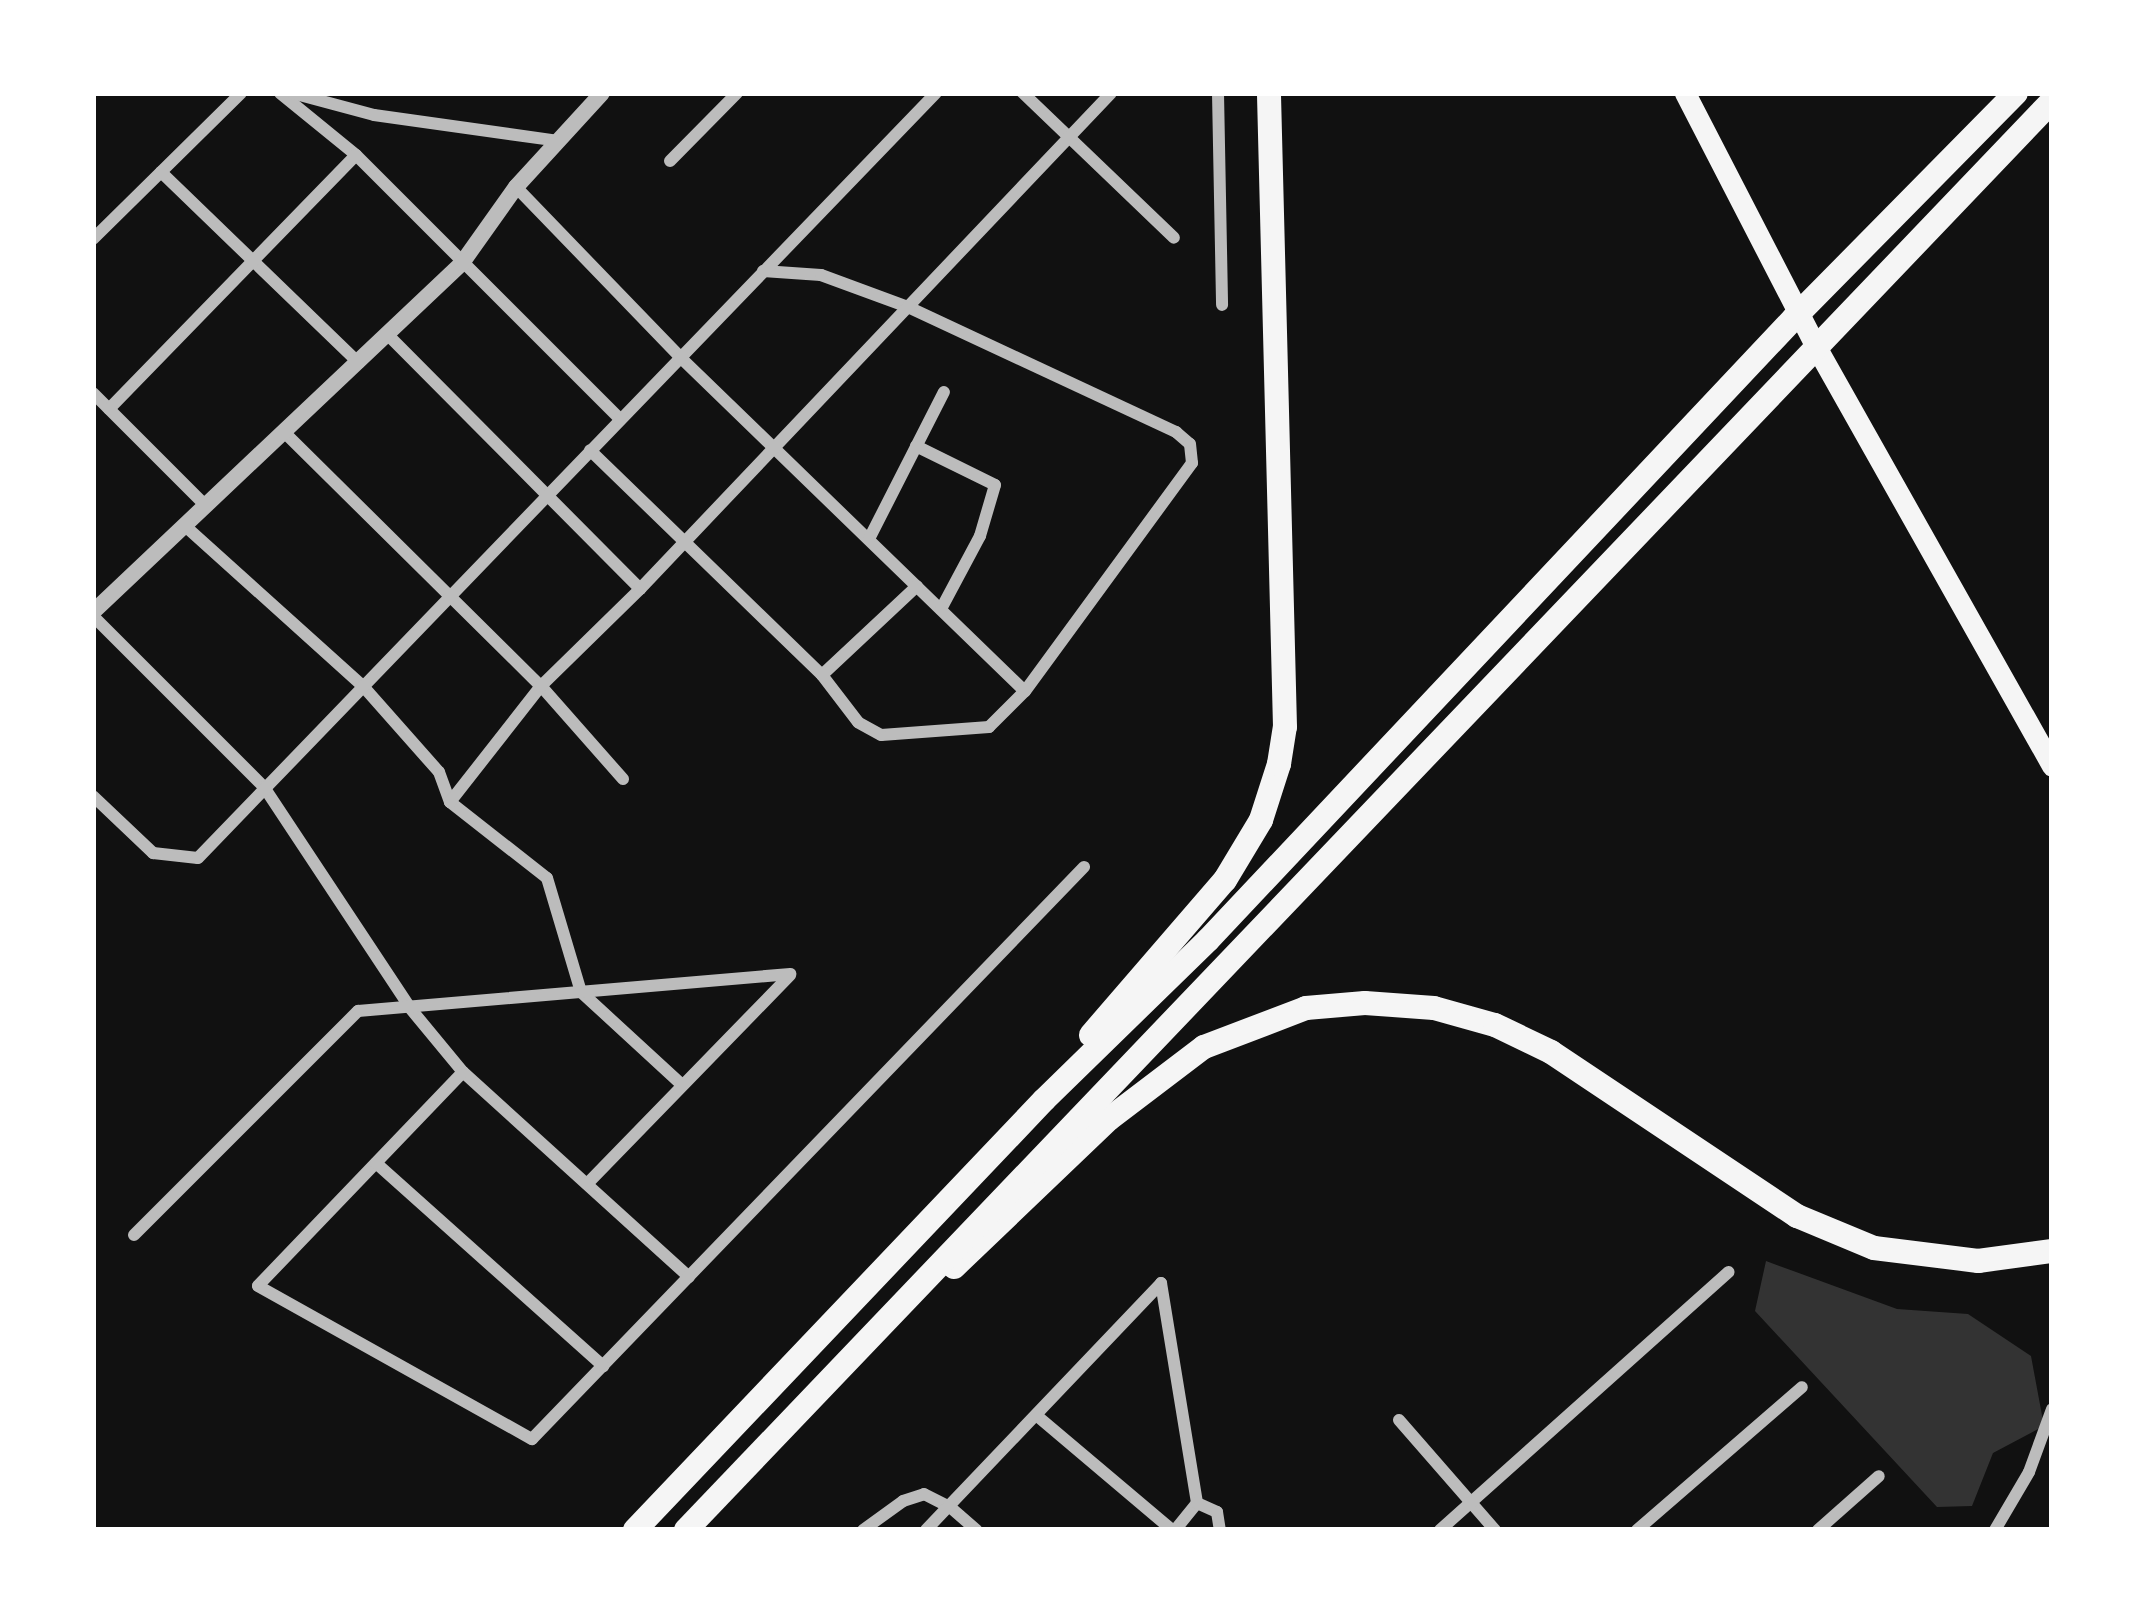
<!DOCTYPE html>
<style>
body{margin:0}
#map{position:relative;width:2145px;height:1623px;overflow:hidden;background:#111;font-family:Mulish,sans-serif}
div>[style]{position:absolute}
.water>*{inset:0;background:#333}
.minor>*{height:12px;margin:-6px;padding:0 6px;transform-origin:6px;border-radius:6px;background:#bcbcbc}
.tertiary>*{height:16px;margin:-8px;padding:0 8px;transform-origin:8px;border-radius:8px;background:#bcbcbc}
.primary>*{height:21px;margin:-10.5px;padding:0 10.5px;transform-origin:10.5px;border-radius:10.5px;background:#f5f5f5}
.motorway>*{height:24px;margin:-12px;padding:0 12px;transform-origin:12px;border-radius:12px;background:#f5f5f5}
span{translate:-50% -50%;white-space:nowrap;text-align:center;line-height:1.15;-webkit-text-stroke:12px #fff;paint-order:stroke}
.frame{position:absolute;inset:0;border:96px solid #fff;pointer-events:none}
</style>
<div id="map">
<div class="water">
<div style="clip-path:polygon(1766px 1261px,1897px 1309px,1968px 1314px,2031px 1356px,2044px 1426px,1993px 1453px,1972px 1506px,1937px 1507px,1755px 1311px)"></div>
</div>
<div class="minor">
<div style="left:280px;top:93px;width:98px;rotate:39.2deg"></div>
<div style="left:356px;top:155px;width:373px;rotate:45deg"></div>
<div style="left:292px;top:93px;width:85px;rotate:15deg"></div>
<div style="left:374px;top:115px;width:186px;rotate:8deg"></div>
<div style="left:1023px;top:93px;width:209px;rotate:43.8deg"></div>
<div style="left:1218px;top:93px;width:212px;rotate:88.9deg"></div>
<div style="left:670px;top:161px;width:95px;rotate:-45.4deg"></div>
<div style="left:161px;top:172px;width:275px;rotate:44deg"></div>
<div style="left:516px;top:187px;width:236px;rotate:46deg"></div>
<div style="left:680px;top:357px;width:480px;rotate:44.1deg"></div>
<div style="left:1025px;top:691px;width:51px;rotate:135deg"></div>
<div style="left:989px;top:727px;width:108px;rotate:175.8deg"></div>
<div style="left:881px;top:735px;width:26px;rotate:-151deg"></div>
<div style="left:858px;top:722px;width:59px;rotate:-127.5deg"></div>
<div style="left:822px;top:675px;width:323px;rotate:-135.9deg"></div>
<div style="left:93px;top:239px;width:208px;rotate:-44.6deg"></div>
<div style="left:763px;top:271px;width:58px;rotate:3.9deg"></div>
<div style="left:821px;top:275px;width:93px;rotate:20.2deg"></div>
<div style="left:908px;top:307px;width:296px;rotate:25deg"></div>
<div style="left:1176px;top:432px;width:18px;rotate:41deg"></div>
<div style="left:1190px;top:444px;width:19px;rotate:84deg"></div>
<div style="left:1192px;top:463px;width:283px;rotate:126.2deg"></div>
<div style="left:388px;top:335px;width:358px;rotate:45.2deg"></div>
<div style="left:93px;top:393px;width:158px;rotate:45deg"></div>
<div style="left:109px;top:409px;width:354px;rotate:-45.8deg"></div>
<div style="left:284px;top:432px;width:361px;rotate:44.7deg"></div>
<div style="left:541px;top:686px;width:124px;rotate:48.6deg"></div>
<div style="left:916px;top:446px;width:88px;rotate:26.3deg"></div>
<div style="left:995px;top:485px;width:53px;rotate:106.4deg"></div>
<div style="left:980px;top:536px;width:83px;rotate:118.1deg"></div>
<div style="left:184px;top:525px;width:239px;rotate:42deg"></div>
<div style="left:362px;top:685px;width:116px;rotate:48.5deg"></div>
<div style="left:439px;top:772px;width:32px;rotate:70deg"></div>
<div style="left:450px;top:802px;width:123px;rotate:38.1deg"></div>
<div style="left:547px;top:878px;width:119px;rotate:73.4deg"></div>
<div style="left:581px;top:992px;width:137px;rotate:42.6deg"></div>
<div style="left:869px;top:539px;width:165px;rotate:-63deg"></div>
<div style="left:93px;top:616px;width:242px;rotate:45deg"></div>
<div style="left:264px;top:787px;width:265px;rotate:56.5deg"></div>
<div style="left:410px;top:1008px;width:83px;rotate:50.4deg"></div>
<div style="left:463px;top:1072px;width:305px;rotate:42.2deg"></div>
<div style="left:822px;top:675px;width:130px;rotate:-43.1deg"></div>
<div style="left:93px;top:796px;width:83px;rotate:43.5deg"></div>
<div style="left:153px;top:853px;width:45px;rotate:6.3deg"></div>
<div style="left:198px;top:858px;width:1063px;rotate:-46.03deg"></div>
<div style="left:450px;top:802px;width:147px;rotate:-51.9deg"></div>
<div style="left:541px;top:686px;width:139px;rotate:-44.4deg"></div>
<div style="left:640px;top:589px;width:684px;rotate:-46.48deg"></div>
<div style="left:463px;top:1072px;width:296px;rotate:133.8deg"></div>
<div style="left:258px;top:1286px;width:314px;rotate:29.2deg"></div>
<div style="left:532px;top:1439px;width:795px;rotate:-46.02deg"></div>
<div style="left:376px;top:1163px;width:305px;rotate:41.8deg"></div>
<div style="left:587px;top:1184px;width:291px;rotate:-45.8deg"></div>
<div style="left:134px;top:1235px;width:317px;rotate:-45deg"></div>
<div style="left:358px;top:1011px;width:434px;rotate:-4.9deg"></div>
<div style="left:1161px;top:1283px;width:223px;rotate:80.7deg"></div>
<div style="left:1197px;top:1503px;width:35px;rotate:129deg"></div>
<div style="left:1036px;top:1415px;width:178px;rotate:40.2deg"></div>
<div style="left:1399px;top:1420px;width:146px;rotate:48.9deg"></div>
<div style="left:1197px;top:1503px;width:22px;rotate:24deg"></div>
<div style="left:1217px;top:1512px;width:18px;rotate:81deg"></div>
<div style="left:863px;top:1530px;width:49px;rotate:-35.9deg"></div>
<div style="left:903px;top:1501px;width:22px;rotate:-18deg"></div>
<div style="left:924px;top:1494px;width:29px;rotate:27deg"></div>
<div style="left:950px;top:1507px;width:35px;rotate:41deg"></div>
<div style="left:926px;top:1530px;width:341px;rotate:-46.4deg"></div>
<div style="left:1440px;top:1530px;width:387px;rotate:-41.8deg"></div>
<div style="left:1637px;top:1530px;width:218px;rotate:-40.9deg"></div>
<div style="left:1818px;top:1530px;width:81px;rotate:-41.5deg"></div>
<div style="left:1995px;top:1530px;width:67px;rotate:-59.6deg"></div>
<div style="left:2029px;top:1472px;width:67px;rotate:-69.9deg"></div>
</div>
<div class="tertiary">
<div style="left:93px;top:612px;width:508px;rotate:-43.4deg"></div>
<div style="left:462px;top:263px;width:93px;rotate:-54.6deg"></div>
<div style="left:516px;top:187px;width:127px;rotate:-47.5deg"></div>
</div>
<div class="primary">
<div style="left:1685px;top:93px;width:284px;rotate:62.7deg"></div>
<div style="left:1815px;top:345px;width:483px;rotate:60.6deg"></div>
</div>
<div class="motorway">
<div style="left:1091px;top:1035px;width:205px;rotate:-49.2deg"></div>
<div style="left:1225px;top:880px;width:70px;rotate:-59deg"></div>
<div style="left:1261px;top:820px;width:59px;rotate:-72.2deg"></div>
<div style="left:1279px;top:764px;width:37px;rotate:-81deg"></div>
<div style="left:1285px;top:727px;width:634px;rotate:-91.45deg"></div>
<div style="left:954px;top:1267px;width:214px;rotate:-43.7deg"></div>
<div style="left:1109px;top:1119px;width:119px;rotate:-37.2deg"></div>
<div style="left:1204px;top:1047px;width:109px;rotate:-20.9deg"></div>
<div style="left:1306px;top:1008px;width:59px;rotate:-4.8deg"></div>
<div style="left:1365px;top:1003px;width:69px;rotate:4.1deg"></div>
<div style="left:1434px;top:1008px;width:63px;rotate:15.6deg"></div>
<div style="left:1495px;top:1025px;width:62px;rotate:25.7deg"></div>
<div style="left:1551px;top:1052px;width:296px;rotate:33.7deg"></div>
<div style="left:1797px;top:1216px;width:83px;rotate:22.6deg"></div>
<div style="left:1874px;top:1248px;width:105px;rotate:7.1deg"></div>
<div style="left:1978px;top:1261px;width:75px;rotate:-7.7deg"></div>
<div style="left:635px;top:1530px;width:593px;rotate:-46.43deg"></div>
<div style="left:1044px;top:1100px;width:229px;rotate:-44.3deg"></div>
<div style="left:1208px;top:940px;width:855px;rotate:-46.71deg"></div>
<div style="left:1794px;top:318px;width:316px;rotate:-45.4deg"></div>
<div style="left:686px;top:1530px;width:1977px;rotate:-46.29deg"></div>
</div>
<div class="frame"></div>
</div>
